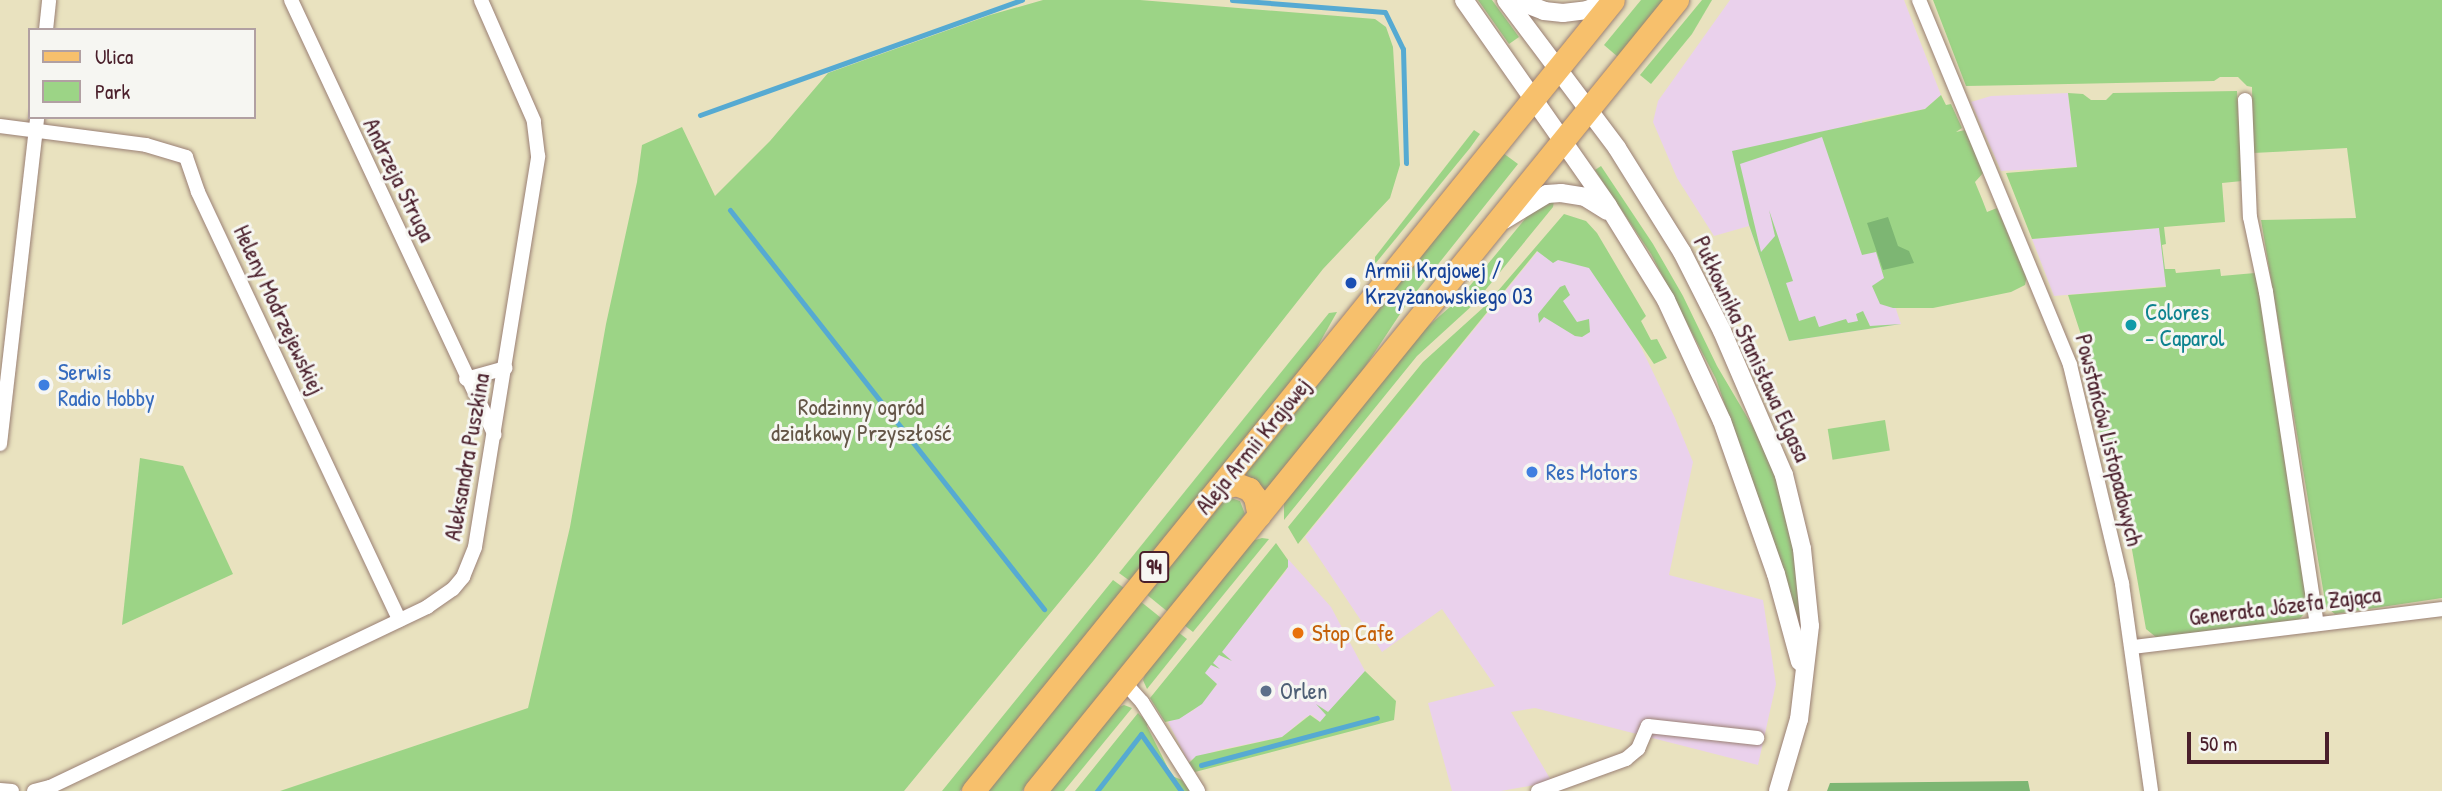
<!DOCTYPE html>
<meta charset="utf-8">
<style>
body{margin:0}
#map{position:relative;width:2442px;height:791px;overflow:hidden;background:#e9e2bf;font-family:"Patrick Hand",sans-serif}
div>[style]{position:absolute}
.built>*{inset:0;background:#ead1ec}
.green>*{inset:0;background:#9cd486;transform-origin:0 0}
.forest>*{inset:0;background:#7db673}
.stream>*{height:5px;margin:-2.5px;padding:0 2.5px;transform-origin:2.5px;border-radius:2.5px;background:#56aad2}
.roads{filter:drop-shadow(0 0 2px #9a8075) drop-shadow(0 0 2px #9a8075)}
.minor>*{height:14px;margin:-7px;padding:0 7px;transform-origin:7px;border-radius:7px;background:#fff}
.tertiary>*{height:18px;margin:-9px;padding:0 9px;transform-origin:9px;border-radius:9px;background:#fff}
.primary>*{height:23px;margin:-11.5px;padding:0 11.5px;transform-origin:11.5px;border-radius:11.5px;background:#f7c06c}
.dots>*{width:19px;height:19px;translate:-50% -50%;box-sizing:border-box;border:4px solid #f6f6f2;border-radius:50%}
span{translate:-50% -50%;white-space:nowrap;text-align:center;line-height:1.15;-webkit-text-stroke:6px #f6f6f2;paint-order:stroke}
.shield-label span{padding:2px 5px;background:#f6f6f2;border:2px solid;border-radius:5px;-webkit-text-stroke-width:0}
.shield-label{font-size:21px;color:#4a1f2b;font-weight:700}
.street-label{font-size:23px;color:#4a1f2b}
.transit-label{font-size:23px;color:#164399}
.left{translate:0 -50%;text-align:left}
.culture-label{font-size:23px;color:#0d838f}
.shop-label{font-size:23px;color:#366cbe}
.park-label{font-size:23px;color:#635546}
.food-label{font-size:23px;color:#c56008}
.service-label{font-size:23px;color:#4e5e75}
.legend{position:absolute;left:28px;top:28px;width:228px;height:91px;box-sizing:border-box;background:#f6f6f2;border:2px solid #b1a0a2;margin:0;padding:9px 12px;list-style:none;font-size:21px;color:#4a1f2b}
.legend li{display:flex;align-items:center;gap:14px;height:35px}
.legend b{width:35px;border:2px solid #b1a0a2}
.scale{position:absolute;left:2187px;top:732px;width:142px;height:32px;box-sizing:border-box;border:4px solid #4a1f2b;border-top:0;padding-left:9px;font-size:21px;line-height:24px;white-space:nowrap;color:#4a1f2b;-webkit-text-stroke:5px #f6f6f2;paint-order:stroke}
</style>
<div id="map">
<div class="built">
<div style="clip-path:polygon(1730px 0,1904px 0,1941px 95px,1925px 109px,1862px 121px,1867px 223px,1901px 324px,1789px 341px,1749px 226px,1714px 236px,1677px 178px,1653px 122px,1658px 101px)"></div>
<div style="clip-path:polygon(2068px 93px,2077px 167px,2001px 171px,1971px 102px,1991px 96px)"></div>
<div style="clip-path:polygon(2159px 228px,2167px 286px,2054px 296px,2032px 239px)"></div>
<div style="clip-path:polygon(1538px 251px,1558px 260px,1604px 270px,1675px 418px,1693px 462px,1669px 575px,1763px 600px,1776px 684px,1758px 765px,1535px 708px,1511px 712px,1552px 782px,1501px 791px,1452px 791px,1428px 703px,1495px 686px,1442px 609px,1382px 652px,1305px 537px)"></div>
<div style="clip-path:polygon(1288px 559px,1331px 607px,1365px 671px,1320px 722px,1312px 715px,1306px 717px,1282px 737px,1219px 750px,1188px 761px,1168px 722px,1194px 710px,1217px 685px,1204px 673px,1286px 571px)"></div>
</div>
<div class="green">
<div style="clip-path:polygon(1043px 0,1140px 0,1375px 19px,1386px 27px,1393px 47px,1400px 165px,1390px 198px,1323px 269px,1094px 560px,904px 791px,280px 791px,528px 708px,570px 527px,606px 324px,637px 182px,642px 145px,682px 127px,715px 196px,770px 141px,828px 73px,990px 15px)"></div>
<div style="clip-path:polygon(1478px 0,1492px 0,1519px 37px,1509px 44px)"></div>
<div style="clip-path:polygon(1641px 0,1664px 0,1618px 57px,1604px 45px)"></div>
<div style="clip-path:polygon(1702px 0,1712px 0,1692px 34px,1651px 84px,1640px 75px)"></div>
<div style="clip-path:polygon(1933px 0,2442px 0,2442px 598px,2335px 614px,2326px 607px,2261px 220px,2356px 218px,2347px 148px,2253px 153px,2252px 87px,2247px 86px,2238px 77px,2220px 77px,2214px 81px,1966px 86px)"></div>
<div style="clip-path:polygon(2237px 91px,2242px 181px,2222px 183px,2225px 222px,2164px 227px,2166px 244px,2162px 245px,2165px 269px,2175px 269px,2176px 273px,2220px 269px,2221px 276px,2255px 273px,2267px 336px,2265px 337px,2294px 504px,2308px 609px,2298px 621px,2157px 638px,2146px 629px,2128px 527px,2107px 437px,2101px 437px,2083px 372px,2088px 370px,2083px 351px,2086px 350px,2068px 295px,2166px 287px,2159px 228px,2032px 239px,2006px 173px,2077px 167px,2068px 93px,2083px 94px,2091px 100px,2106px 100px,2113px 93px)"></div>
<div style="clip-path:polygon(1941px 95px,1946px 105px,1951px 104px,1962px 128px,1956px 132px,1965px 130px,1984px 172px,1975px 182px,1982px 199px,1987px 212px,1997px 208px,2027px 276px,2025px 285px,2011px 292px,1933px 308px,1893px 308px,1880px 304px,1872px 286px,1884px 278px,1876px 252px,1862px 255px,1822px 137px,1740px 164px,1761px 252px,1775px 236px,1769px 210px,1793px 281px,1786px 283px,1799px 321px,1815px 316px,1819px 327px,1846px 319px,1848px 323px,1858px 321px,1856px 314px,1863px 311px,1870px 326px,1901px 324px,1789px 341px,1749px 225px,1732px 151px,1925px 109px)"></div>
<div style="clip-path:polygon(1474px 130px,1480px 134px,1470px 148px,1375px 264px,1375px 257px)"></div>
<div style="clip-path:polygon(1503px 153px,1518px 164px,1408px 302px,1359px 376px,1264px 493px,1242px 475px)"></div>
<div style="clip-path:polygon(1601px 166px,1653px 244px,1683px 296px,1717px 366px,1756px 432px,1779px 483px,1796px 555px,1802px 629px,1716px 379px,1651px 254px,1595px 170px)"></div>
<div style="clip-path:polygon(1554px 201px,1553px 207px,1474px 304px,1417px 356px,1284px 520px,1284px 501px,1417px 336px,1459px 299px,1530px 213px)"></div>
<div style="clip-path:polygon(1564px 214px,1586px 221px,1597px 233px,1646px 316px,1641px 321px,1651px 340px,1657px 339px,1667px 358px,1654px 364px,1589px 268px,1558px 260px,1553px 263px,1537px 251px,1298px 544px,1288px 527px,1423px 362px,1485px 306px)"></div>
<div style="clip-path:polygon(1565px 285px,1570px 295px,1563px 301px,1577px 322px,1589px 319px,1590px 332px,1582px 337px,1575px 336px,1544px 317px,1539px 323px,1538px 314px,1560px 287px)"></div>
<div style="clip-path:polygon(1337px 312px,1315px 351px,1130px 581px,1119px 573px,1329px 313px)"></div>
<div style="left:1885px;top:420px;width:31px;height:58px;rotate:81deg"></div>
<div style="clip-path:polygon(140px 458px,183px 466px,233px 574px,122px 625px)"></div>
<div style="clip-path:polygon(1225px 496px,1240px 501px,1245px 514px,1168px 612px,1146px 594px)"></div>
<div style="clip-path:polygon(1262px 538px,1269px 539px,1193px 632px,1184px 625px,1252px 541px)"></div>
<div style="clip-path:polygon(1276px 543px,1288px 560px,1288px 567px,1222px 652px,1232px 661px,1219px 655px,1213px 663px,1220px 669px,1211px 665px,1205px 673px,1217px 684px,1202px 704px,1179px 719px,1165px 722px,1150px 698px)"></div>
<div style="clip-path:polygon(1113px 580px,1124px 588px,1009px 730px,960px 791px,942px 791px)"></div>
<div style="left:1140px;top:601px;width:28px;height:245px;rotate:39deg"></div>
<div style="clip-path:polygon(1178px 632px,1187px 639px,1147px 689px,1143px 680px,1146px 672px)"></div>
<div style="clip-path:polygon(1365px 671px,1396px 701px,1394px 720px,1195px 772px,1189px 763px,1196px 756px,1282px 737px,1310px 715px,1320px 722px,1326px 715px,1316px 704px,1328px 712px)"></div>
<div style="clip-path:polygon(1124px 705px,1132px 708px,1064px 791px,1049px 791px,1117px 708px)"></div>
<div style="clip-path:polygon(1138px 713px,1148px 723px,1147px 726px,1172px 776px,1182px 780px,1190px 791px,1075px 791px)"></div>
</div>
<div class="forest">
<div style="clip-path:polygon(1888px 217px,1898px 246px,1909px 251px,1914px 263px,1883px 270px,1867px 223px)"></div>
<div style="clip-path:polygon(2028px 781px,2030px 791px,1827px 791px,1830px 783px)"></div>
</div>
<div class="stream">
<div style="left:1232px;top:0;width:153px;rotate:4.5deg"></div>
<div style="left:1385px;top:12px;width:41px;rotate:64.1deg"></div>
<div style="left:1403px;top:49px;width:114px;rotate:88.5deg"></div>
<div style="left:700px;top:115px;width:342px;rotate:-19.7deg"></div>
<div style="left:730px;top:210px;width:508px;rotate:51.8deg"></div>
<div style="left:1201px;top:765px;width:182px;rotate:-15deg"></div>
<div style="left:1097px;top:791px;width:72px;rotate:-52.3deg"></div>
<div style="left:1141px;top:734px;width:70px;rotate:54.9deg"></div>
</div>
<div class="roads">
<div class="minor">
<div style="left:291px;top:0;width:480px;rotate:64.9deg"></div>
<div style="left:1919px;top:0;width:395px;rotate:67.5deg"></div>
<div style="left:2070px;top:365px;width:225px;rotate:76.6deg"></div>
<div style="left:2122px;top:584px;width:209px;rotate:82deg"></div>
<div style="left:46px;top:30px;width:30px;rotate:-84deg"></div>
<div style="left:2245px;top:100px;width:117px;rotate:87.6deg"></div>
<div style="left:2250px;top:217px;width:77px;rotate:78deg"></div>
<div style="left:2266px;top:292px;width:336px;rotate:81.3deg"></div>
<div style="left:0;top:126px;width:147px;rotate:7.4deg"></div>
<div style="left:146px;top:145px;width:42px;rotate:16.7deg"></div>
<div style="left:186px;top:157px;width:37px;rotate:71deg"></div>
<div style="left:198px;top:192px;width:473px;rotate:64.8deg"></div>
<div style="left:466px;top:379px;width:41px;rotate:-15.4deg"></div>
<div style="left:0;top:444px;width:329px;rotate:-83.5deg"></div>
<div style="left:2133px;top:647px;width:311px;rotate:-7deg"></div>
<div style="left:1124px;top:682px;width:27px;rotate:48deg"></div>
<div style="left:1142px;top:702px;width:105px;rotate:57.8deg"></div>
<div style="left:0;top:790px;width:12px;rotate:5deg"></div>
<div style="left:34px;top:791px;width:16px;rotate:-14deg"></div>
<div style="left:50px;top:787px;width:418px;rotate:-25.5deg"></div>
<div style="left:427px;top:607px;width:32px;rotate:-35deg"></div>
<div style="left:453px;top:589px;width:16px;rotate:-50deg"></div>
<div style="left:463px;top:577px;width:32px;rotate:-68deg"></div>
<div style="left:475px;top:547px;width:396px;rotate:-80.8deg"></div>
<div style="left:538px;top:156px;width:35px;rotate:-97deg"></div>
<div style="left:534px;top:121px;width:132px;rotate:-113.7deg"></div>
<div style="left:1538px;top:791px;width:94px;rotate:-20deg"></div>
<div style="left:1626px;top:759px;width:16px;rotate:-40deg"></div>
<div style="left:1638px;top:749px;width:25px;rotate:-67deg"></div>
<div style="left:1648px;top:726px;width:110px;rotate:6.3deg"></div>
</div>
<div class="tertiary">
<div style="left:1464px;top:0;width:251px;rotate:55deg"></div>
<div style="left:1608px;top:206px;width:110px;rotate:58.3deg"></div>
<div style="left:1666px;top:300px;width:133px;rotate:65.2deg"></div>
<div style="left:1722px;top:421px;width:162px;rotate:70.6deg"></div>
<div style="left:1776px;top:574px;width:91px;rotate:74.7deg"></div>
<div style="left:1506px;top:0;width:185px;rotate:53.1deg"></div>
<div style="left:1617px;top:148px;width:123px;rotate:58deg"></div>
<div style="left:1682px;top:252px;width:89px;rotate:63.1deg"></div>
<div style="left:1722px;top:331px;width:157px;rotate:66.7deg"></div>
<div style="left:1784px;top:475px;width:76px;rotate:76.3deg"></div>
<div style="left:1802px;top:549px;width:77px;rotate:84.1deg"></div>
<div style="left:1810px;top:626px;width:94px;rotate:96.7deg"></div>
<div style="left:1799px;top:719px;width:75px;rotate:106.3deg"></div>
<div style="left:1516px;top:0;width:30px;rotate:21deg"></div>
<div style="left:1544px;top:11px;width:19px;rotate:6deg"></div>
<div style="left:1563px;top:13px;width:24px;rotate:-7deg"></div>
<div style="left:1587px;top:10px;width:25px;rotate:-23deg"></div>
<div style="left:1504px;top:220px;width:50px;rotate:-31.2deg"></div>
<div style="left:1547px;top:194px;width:14px;rotate:-4deg"></div>
<div style="left:1561px;top:193px;width:24px;rotate:9deg"></div>
<div style="left:1585px;top:197px;width:26px;rotate:32deg"></div>
</div>
<div class="primary">
<div style="left:1219px;top:488px;width:17px;rotate:-13deg"></div>
<div style="left:1236px;top:484px;width:14px;rotate:21deg"></div>
<div style="left:1249px;top:489px;width:10px;rotate:53deg"></div>
<div style="left:1255px;top:497px;width:19px;rotate:78deg"></div>
<div style="left:973px;top:791px;width:1017px;rotate:-51.02deg"></div>
<div style="left:1035px;top:791px;width:1019px;rotate:-50.94deg"></div>
</div>
</div>
<div class="dots">
<div style="left:1351px;top:283px;background:#1a4fb4"></div>
<div style="left:2131px;top:325px;background:#0f9aa8"></div>
<div style="left:44px;top:385px;background:#3f7fe0"></div>
<div style="left:1532px;top:472px;background:#3f7fe0"></div>
<div style="left:1298px;top:633px;background:#e8710a"></div>
<div style="left:1266px;top:691px;background:#5c6f8a"></div>
</div>
<div class="shield-label">
<span style="left:1154px;top:567px">94</span>
</div>
<div class="street-label">
<span style="left:399px;top:180px;rotate:64deg">Andrzeja Struga</span>
<span style="left:279px;top:310px;rotate:65deg">Heleny Modrzejewskiej</span>
<span style="left:1752px;top:349px;rotate:65deg">Pułkownika Stanisława Elgasa</span>
<span style="left:2109px;top:440px;rotate:76deg">Powstańców Listopadowych</span>
<span style="left:1253px;top:446px;rotate:-51deg">Aleja Armii Krajowej</span>
<span style="left:467px;top:457px;rotate:-80deg">Aleksandra Puszkina</span>
<span style="left:2285px;top:606px;rotate:-7deg">Generała Józefa Zająca</span>
</div>
<div class="transit-label">
<span class="left" style="left:1365px;top:283px">Armii Krajowej /<br>Krzyżanowskiego 03</span>
</div>
<div class="culture-label">
<span class="left" style="left:2145px;top:325px">Colores<br>- Caparol</span>
</div>
<div class="shop-label">
<span class="left" style="left:58px;top:385px">Serwis<br>Radio Hobby</span>
<span class="left" style="left:1546px;top:472px">Res Motors</span>
</div>
<div class="park-label">
<span style="left:861px;top:420px">Rodzinny ogród<br>działkowy Przyszłość</span>
</div>
<div class="food-label">
<span class="left" style="left:1312px;top:633px">Stop Cafe</span>
</div>
<div class="service-label">
<span class="left" style="left:1280px;top:691px">Orlen</span>
</div>
<ul class="legend">
<li><b style="height:9px;background:#f7c06c"></b>Ulica</li>
<li><b style="height:19px;background:#9cd486"></b>Park</li>
</ul>
<div class="scale">50 m</div>
</div>
